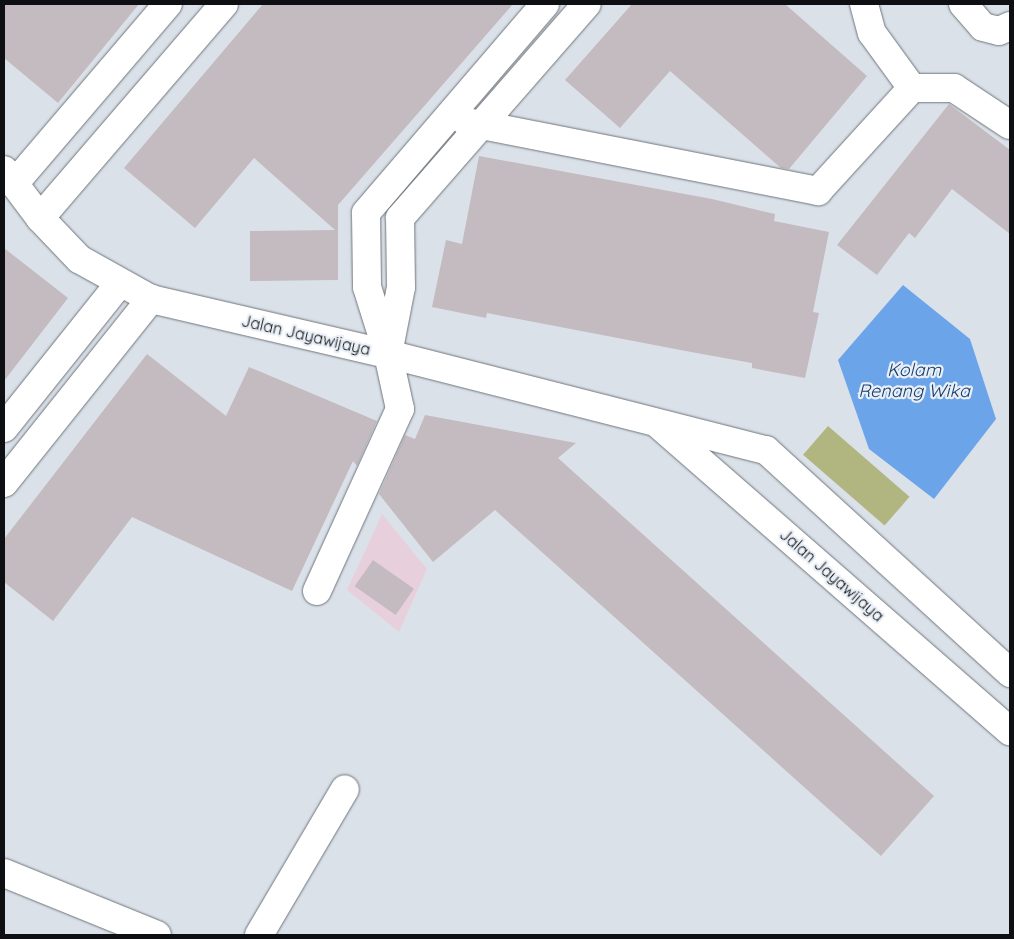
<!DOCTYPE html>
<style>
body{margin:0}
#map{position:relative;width:1014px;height:939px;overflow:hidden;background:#dbe1e9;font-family:Quicksand,sans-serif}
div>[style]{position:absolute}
.education>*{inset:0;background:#e7d0db}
.green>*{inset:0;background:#b1b580;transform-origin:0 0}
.water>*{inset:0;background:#6ca4e9}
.building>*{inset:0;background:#c3bbc0;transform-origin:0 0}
.roads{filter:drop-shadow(0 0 1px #6f757b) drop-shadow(0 0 1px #6f757b)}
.minor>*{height:28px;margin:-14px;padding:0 14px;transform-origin:14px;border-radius:14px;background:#fff}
span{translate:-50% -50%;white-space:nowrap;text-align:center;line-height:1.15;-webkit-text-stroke:4.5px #e9eff6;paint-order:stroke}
.street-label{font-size:16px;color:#0d0f12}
.water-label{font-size:18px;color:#163c68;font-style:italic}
.frame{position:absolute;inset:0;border:5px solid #0d0f12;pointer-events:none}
</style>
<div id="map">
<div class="education">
<div style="clip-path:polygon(382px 514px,427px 569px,399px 632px,347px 590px)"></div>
</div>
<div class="green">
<div style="left:828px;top:426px;width:108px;height:38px;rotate:41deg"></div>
</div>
<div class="water">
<div style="clip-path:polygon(903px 285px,970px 339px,996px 419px,934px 499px,869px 449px,838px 360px)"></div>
</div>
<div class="building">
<div style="clip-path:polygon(4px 4px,139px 4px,58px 103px,4px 58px)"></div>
<div style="clip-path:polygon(263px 4px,513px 4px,338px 205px,338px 280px,250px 281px,250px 231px,335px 230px,254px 158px,195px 228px,124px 168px)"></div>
<div style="clip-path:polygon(632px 4px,785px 4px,867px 76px,789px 169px,781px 168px,670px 71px,620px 128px,565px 80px)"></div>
<div style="clip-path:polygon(949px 104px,1010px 150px,1010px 234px,952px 189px,915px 238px,909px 233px,877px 275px,837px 245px)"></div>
<div style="clip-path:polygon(479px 156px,712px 199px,775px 214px,774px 221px,829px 232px,813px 312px,819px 313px,805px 378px,752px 368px,752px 363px,691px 352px,487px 313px,486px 318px,432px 307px,446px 240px,462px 244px)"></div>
<div style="clip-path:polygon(4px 248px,68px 298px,4px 381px)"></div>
<div style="clip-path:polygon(147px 354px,226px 416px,249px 367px,377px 421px,357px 466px,353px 461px,292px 591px,132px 517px,53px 621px,4px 582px,4px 539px)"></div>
<div style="clip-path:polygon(425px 415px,576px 443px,558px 458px,934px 796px,881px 856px,495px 510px,433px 562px,379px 494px,405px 435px,415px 439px)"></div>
<div style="left:373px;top:560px;width:50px;height:32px;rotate:35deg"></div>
</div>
<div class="roads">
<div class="minor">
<div style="left:545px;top:4px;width:275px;rotate:130.6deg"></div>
<div style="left:366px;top:213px;width:74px;rotate:89.2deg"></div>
<div style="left:367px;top:287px;width:70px;rotate:72.6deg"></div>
<div style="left:388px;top:354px;width:68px;rotate:-79deg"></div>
<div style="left:401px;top:287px;width:69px;rotate:-90.8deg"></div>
<div style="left:400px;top:218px;width:284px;rotate:-48.9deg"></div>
<div style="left:864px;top:4px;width:30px;rotate:75deg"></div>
<div style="left:872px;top:33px;width:68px;rotate:54deg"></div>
<div style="left:912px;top:88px;width:42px"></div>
<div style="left:954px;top:88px;width:67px;rotate:33.5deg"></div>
<div style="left:963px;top:4px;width:30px;rotate:49deg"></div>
<div style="left:983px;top:27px;width:16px;rotate:14deg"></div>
<div style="left:999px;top:31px;width:12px;rotate:-24deg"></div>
<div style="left:466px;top:122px;width:359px;rotate:11.1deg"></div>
<div style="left:818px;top:191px;width:139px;rotate:-47.6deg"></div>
<div style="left:4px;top:170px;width:60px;rotate:53.1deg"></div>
<div style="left:40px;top:218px;width:57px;rotate:46.4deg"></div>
<div style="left:79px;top:259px;width:82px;rotate:29.1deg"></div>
<div style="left:151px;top:299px;width:243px;rotate:13.1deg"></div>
<div style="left:388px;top:354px;width:390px;rotate:14.3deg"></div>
<div style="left:766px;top:450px;width:331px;rotate:42.4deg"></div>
<div style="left:14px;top:184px;width:237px;rotate:-49.5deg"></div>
<div style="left:40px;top:218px;width:282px;rotate:-49.3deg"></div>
<div style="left:659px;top:425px;width:466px;rotate:41.1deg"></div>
<div style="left:4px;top:428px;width:184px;rotate:-51.4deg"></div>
<div style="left:4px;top:483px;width:236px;rotate:-51.4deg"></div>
<div style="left:317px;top:591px;width:200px;rotate:-65.5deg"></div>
<div style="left:400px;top:409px;width:56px;rotate:-102.3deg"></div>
<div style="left:4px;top:873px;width:165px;rotate:22.1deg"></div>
<div style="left:259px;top:935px;width:169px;rotate:-59.5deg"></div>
</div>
</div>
<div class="street-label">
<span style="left:306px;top:335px;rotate:13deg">Jalan Jayawijaya</span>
<span style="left:832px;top:575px;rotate:41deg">Jalan Jayawijaya</span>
</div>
<div class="water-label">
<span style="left:914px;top:381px">Kolam<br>Renang Wika</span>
</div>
<div class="frame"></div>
</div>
